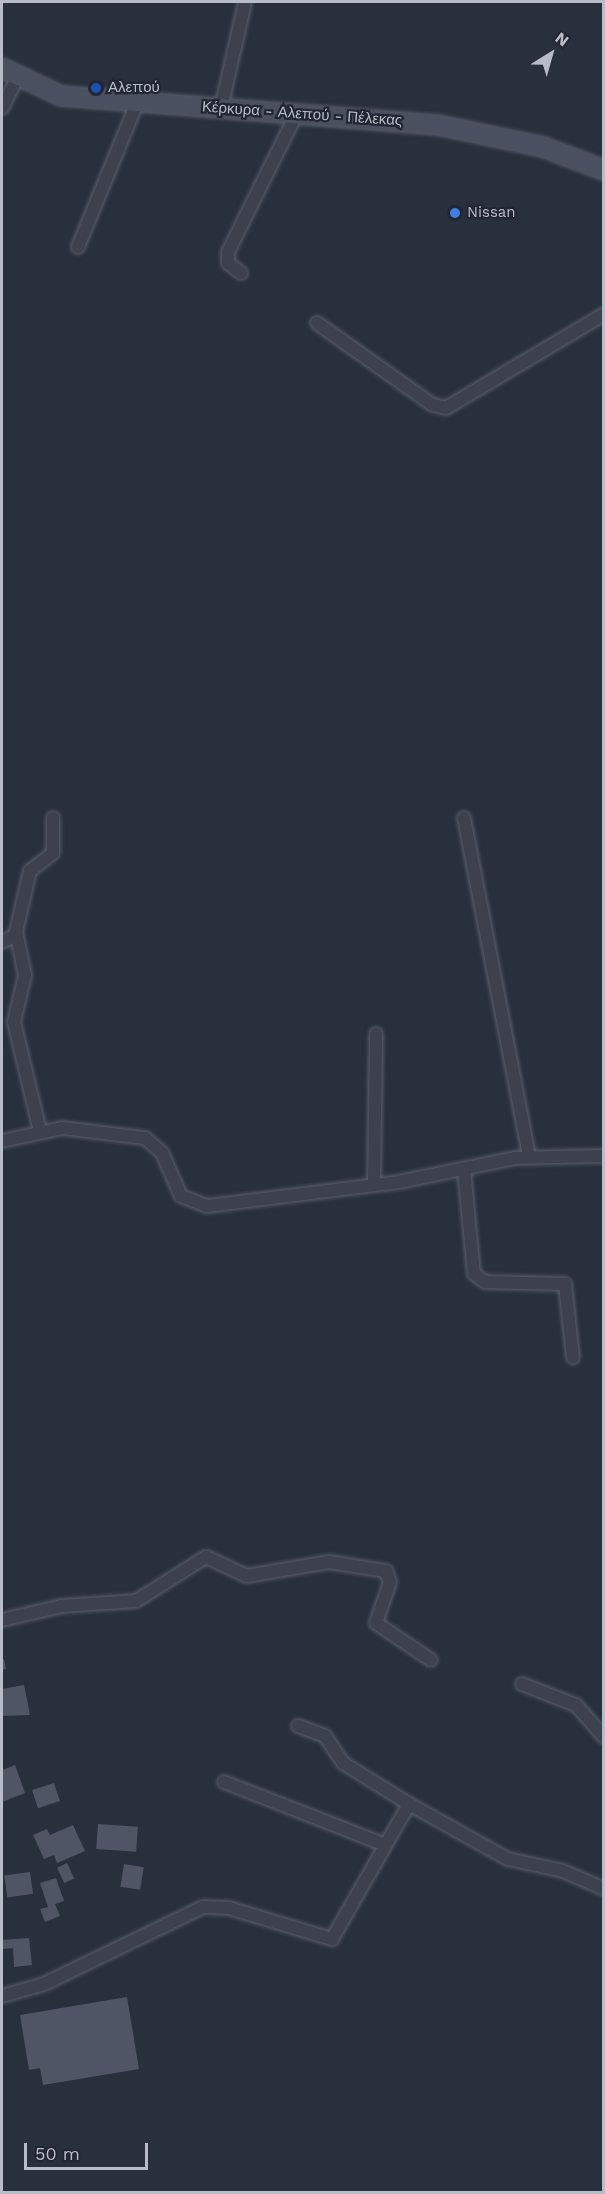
<!DOCTYPE html>
<meta charset="utf-8">
<style>
body{margin:0}
#map{position:relative;width:605px;height:2194px;overflow:hidden;background:#282f3d;font-family:"Work Sans",sans-serif}
div>[style]{position:absolute}
.building>*{inset:0;background:#4f5565;transform-origin:0 0}
.roads{filter:drop-shadow(0 0 2px #5a5f6b) drop-shadow(0 0 2px #5a5f6b)}
.street>*{height:12px;margin:-6px;padding:0 6px;transform-origin:6px;border-radius:6px;background:#3c414d}
.secondary>*{height:18px;margin:-9px;padding:0 9px;transform-origin:9px;border-radius:9px;background:#4b5060}
.dots>*{width:16px;height:16px;translate:-50% -50%;box-sizing:border-box;border:3px solid #212632;border-radius:50%}
span{translate:-50% -50%;white-space:nowrap;text-align:center;line-height:1.15;-webkit-text-stroke:4.5px #212632;paint-order:stroke}
.poi-label{font-size:15px;color:#b8bcc8}
.left{translate:0 -50%;text-align:left}
.street-label{font-size:15px;color:#b8bcc8}
.frame{position:absolute;inset:0;border:3px solid #b8bcc8;pointer-events:none}
.north{position:absolute;left:521px;top:24px;width:60px;height:60px;-webkit-text-stroke:4px #212632;paint-order:stroke;rotate:37deg;font-size:16px;font-weight:700;line-height:24px;text-align:center;color:#b8bcc8}
.north::after{content:'';display:block;margin:auto;width:21px;height:27px;background:#b8bcc8;clip-path:polygon(50% 0,100% 100%,50% 72%,0 100%)}
.scale{position:absolute;left:24px;top:2143px;width:124px;height:27px;box-sizing:border-box;border:3px solid #b8bcc8;border-top:0;padding-left:8px;font-size:18px;line-height:21px;white-space:nowrap;color:#b8bcc8;-webkit-text-stroke:4px #212632;paint-order:stroke}
</style>
<div id="map">
<div class="building">
<div style="clip-path:polygon(4px 1659px,6px 1669px,2px 1670px,2px 1660px)"></div>
<div style="clip-path:polygon(24px 1685px,30px 1715px,2px 1716px,2px 1689px)"></div>
<div style="clip-path:polygon(15px 1765px,25px 1793px,2px 1802px,2px 1770px)"></div>
<div style="left:54px;top:1783px;width:19px;height:23px;rotate:72deg"></div>
<div style="left:98px;top:1824px;width:40px;height:25px;rotate:4deg"></div>
<div style="clip-path:polygon(73px 1825px,85px 1851px,57px 1863px,54px 1855px,44px 1859px,33px 1835px,47px 1829px,50px 1835px)"></div>
<div style="left:67px;top:1863px;width:17px;height:11px;rotate:65deg"></div>
<div style="left:124px;top:1864px;width:20px;height:23px;rotate:9deg"></div>
<div style="left:30px;top:1872px;width:22px;height:26px;rotate:82deg"></div>
<div style="clip-path:polygon(56px 1878px,64px 1901px,55px 1904px,60px 1916px,45px 1922px,40px 1909px,48px 1907px,40px 1883px)"></div>
<div style="clip-path:polygon(29px 1938px,32px 1965px,14px 1967px,13px 1948px,2px 1949px,2px 1940px)"></div>
<div style="clip-path:polygon(127px 1997px,139px 2069px,43px 2085px,40px 2068px,29px 2070px,20px 2015px)"></div>
</div>
<div class="roads">
<div class="street">
<div style="left:2px;top:108px;width:34px;rotate:-63deg"></div>
<div style="left:221px;top:108px;width:109px;rotate:-77.2deg"></div>
<div style="left:78px;top:247px;width:156px;rotate:-67.7deg"></div>
<div style="left:241px;top:273px;width:16px;rotate:-142deg"></div>
<div style="left:228px;top:263px;width:11px;rotate:-90deg"></div>
<div style="left:228px;top:252px;width:155px;rotate:-63.6deg"></div>
<div style="left:317px;top:323px;width:142px;rotate:35.3deg"></div>
<div style="left:433px;top:405px;width:13px;rotate:13deg"></div>
<div style="left:446px;top:408px;width:184px;rotate:-30.7deg"></div>
<div style="left:464px;top:818px;width:345px;rotate:79.1deg"></div>
<div style="left:2px;top:942px;width:16px;rotate:-27deg"></div>
<div style="left:40px;top:1131px;width:112px;rotate:-103.4deg"></div>
<div style="left:14px;top:1022px;width:48px;rotate:-76.8deg"></div>
<div style="left:25px;top:975px;width:44px;rotate:-101.8deg"></div>
<div style="left:16px;top:932px;width:63px;rotate:-77.1deg"></div>
<div style="left:30px;top:871px;width:29px;rotate:-38deg"></div>
<div style="left:53px;top:853px;width:35px;rotate:-90deg"></div>
<div style="left:2px;top:1141px;width:61px;rotate:-12.2deg"></div>
<div style="left:62px;top:1128px;width:84px;rotate:6.9deg"></div>
<div style="left:145px;top:1138px;width:23px;rotate:41deg"></div>
<div style="left:162px;top:1153px;width:47px;rotate:66.2deg"></div>
<div style="left:181px;top:1196px;width:28px;rotate:21deg"></div>
<div style="left:207px;top:1206px;width:193px;rotate:-7.1deg"></div>
<div style="left:399px;top:1182px;width:118px;rotate:-11.7deg"></div>
<div style="left:515px;top:1158px;width:89px;rotate:-1.3deg"></div>
<div style="left:464px;top:1169px;width:105px;rotate:84.6deg"></div>
<div style="left:474px;top:1274px;width:14px;rotate:36deg"></div>
<div style="left:485px;top:1282px;width:80px;rotate:1.4deg"></div>
<div style="left:565px;top:1284px;width:74px;rotate:83.8deg"></div>
<div style="left:374px;top:1185px;width:151px;rotate:-89.2deg"></div>
<div style="left:2px;top:1620px;width:62px;rotate:-13.1deg"></div>
<div style="left:62px;top:1606px;width:74px;rotate:-3.9deg"></div>
<div style="left:136px;top:1601px;width:83px;rotate:-32.2deg"></div>
<div style="left:206px;top:1557px;width:45px;rotate:24.9deg"></div>
<div style="left:247px;top:1576px;width:83px;rotate:-9.7deg"></div>
<div style="left:329px;top:1562px;width:58px;rotate:9deg"></div>
<div style="left:386px;top:1571px;width:12px;rotate:70deg"></div>
<div style="left:390px;top:1582px;width:43px;rotate:108.9deg"></div>
<div style="left:376px;top:1623px;width:66px;rotate:33.9deg"></div>
<div style="left:522px;top:1684px;width:58px;rotate:21.3deg"></div>
<div style="left:576px;top:1705px;width:43px;rotate:48.8deg"></div>
<div style="left:298px;top:1726px;width:29px;rotate:20deg"></div>
<div style="left:325px;top:1736px;width:32px;rotate:56deg"></div>
<div style="left:343px;top:1763px;width:78px;rotate:31.8deg"></div>
<div style="left:224px;top:1782px;width:171px;rotate:21.3deg"></div>
<div style="left:2px;top:1996px;width:44px;rotate:-15.9deg"></div>
<div style="left:44px;top:1984px;width:177px;rotate:-25.8deg"></div>
<div style="left:203px;top:1907px;width:26px;rotate:2deg"></div>
<div style="left:229px;top:1908px;width:108px;rotate:16.8deg"></div>
<div style="left:332px;top:1939px;width:155px;rotate:-60.3deg"></div>
<div style="left:409px;top:1804px;width:113px;rotate:29.1deg"></div>
<div style="left:508px;top:1859px;width:56px;rotate:12.3deg"></div>
<div style="left:563px;top:1871px;width:45px;rotate:23.7deg"></div>
</div>
<div class="secondary">
<div style="left:2px;top:68px;width:65px;rotate:25.4deg"></div>
<div style="left:61px;top:96px;width:378px;rotate:4.4deg"></div>
<div style="left:438px;top:125px;width:107px;rotate:11.8deg"></div>
<div style="left:543px;top:147px;width:65px;rotate:20.7deg"></div>
</div>
</div>
<div class="dots">
<div style="left:96px;top:88px;background:#1a4fb4"></div>
<div style="left:455px;top:213px;background:#3f7fe0"></div>
</div>
<div class="poi-label">
<span class="left" style="left:108px;top:88px">Αλεπού</span>
<span class="left" style="left:467px;top:213px">Nissan</span>
</div>
<div class="street-label">
<span style="left:302px;top:114px;rotate:4deg">Κέρκυρα - Αλεπού - Πέλεκας</span>
</div>
<div class="frame"></div>
<div class="north">N</div>
<div class="scale">50 m</div>
</div>
